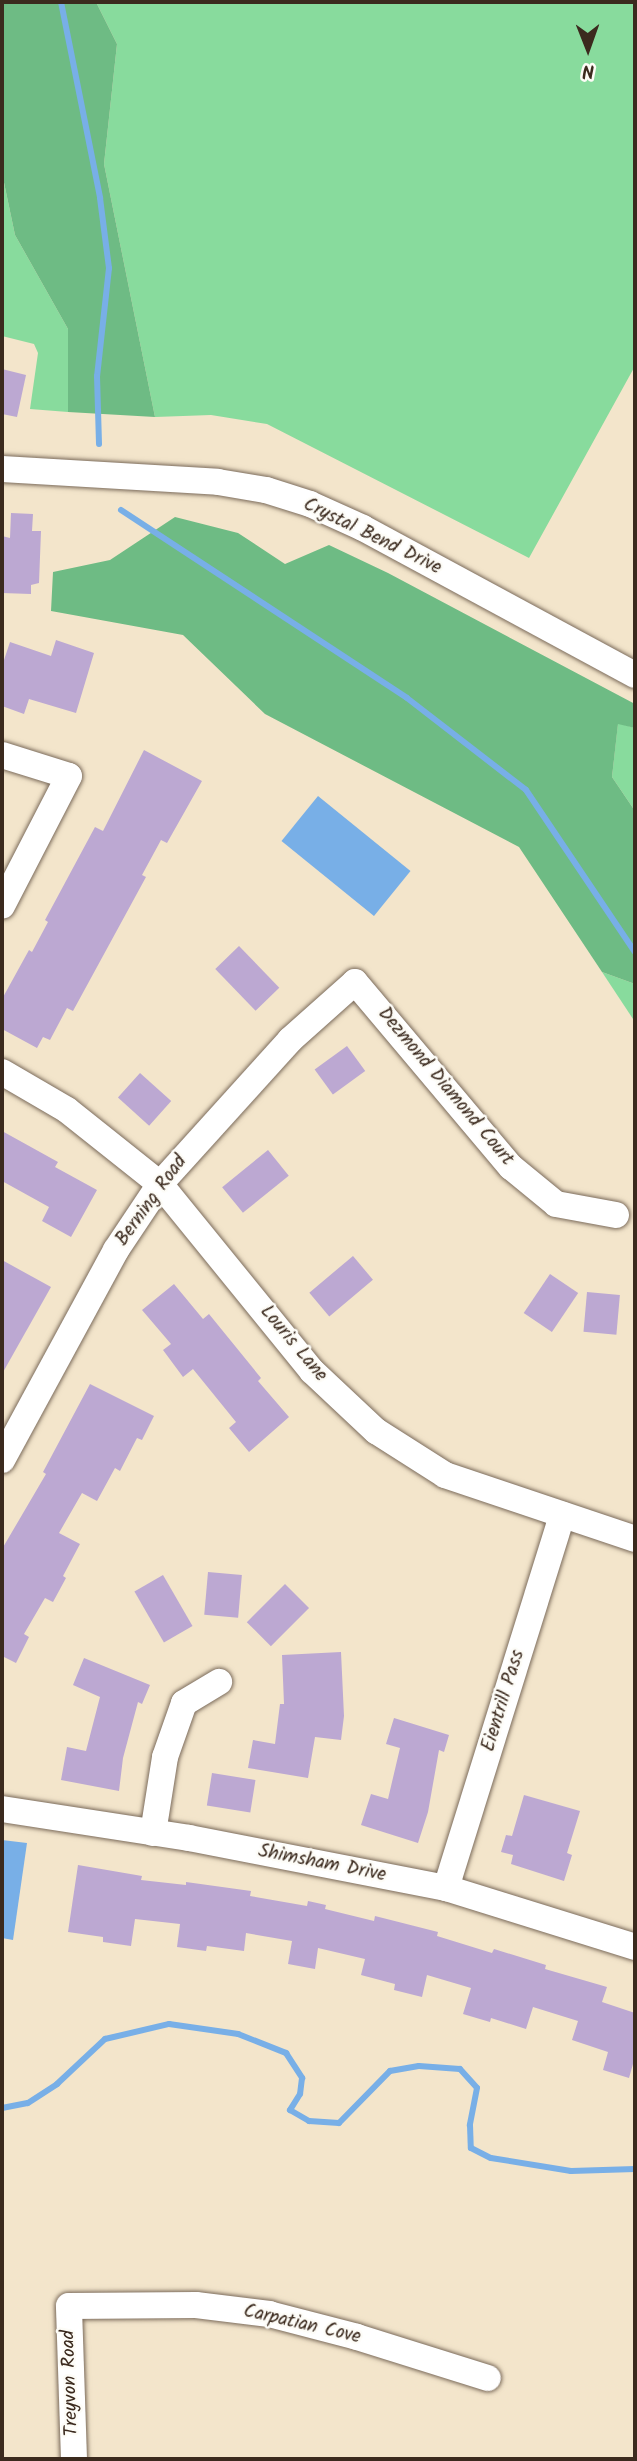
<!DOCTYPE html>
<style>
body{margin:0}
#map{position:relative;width:637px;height:2461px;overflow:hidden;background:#f3e5cb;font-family:Kalam,sans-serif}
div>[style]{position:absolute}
.green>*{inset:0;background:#88db9d}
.forest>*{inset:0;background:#6ebb84}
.water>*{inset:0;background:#78afe7;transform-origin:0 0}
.stream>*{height:6px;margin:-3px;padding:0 3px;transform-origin:3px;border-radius:3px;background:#78afe7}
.building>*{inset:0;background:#bca8d2;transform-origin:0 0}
.roads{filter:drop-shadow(0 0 2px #7b6b5b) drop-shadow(0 0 2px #7b6b5b)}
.minor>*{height:26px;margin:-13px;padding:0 13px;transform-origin:13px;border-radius:13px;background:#fff}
span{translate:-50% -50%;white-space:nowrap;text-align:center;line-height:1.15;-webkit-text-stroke:5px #fdfcf7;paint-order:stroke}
.street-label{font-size:19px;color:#3b2a1e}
.frame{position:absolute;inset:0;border:4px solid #3b2a1e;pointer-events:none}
.north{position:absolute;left:553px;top:14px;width:70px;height:70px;-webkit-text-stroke:5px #fdfcf7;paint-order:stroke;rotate:179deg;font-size:19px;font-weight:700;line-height:28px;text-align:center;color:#3b2a1e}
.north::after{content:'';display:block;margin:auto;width:24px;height:32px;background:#3b2a1e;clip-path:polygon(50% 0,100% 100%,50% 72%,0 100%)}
</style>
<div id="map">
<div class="green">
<div style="clip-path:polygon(96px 2px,635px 2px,635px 366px,529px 558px,267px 424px,211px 415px,155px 417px,104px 164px,117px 44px)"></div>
<div style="clip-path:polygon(2px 173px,15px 235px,68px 329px,68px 412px,30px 409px,38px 353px,34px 344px,2px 336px)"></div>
<div style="clip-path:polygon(618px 723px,635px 728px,635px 811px,612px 777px)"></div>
<div style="clip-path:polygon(602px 972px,635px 984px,635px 1022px)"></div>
</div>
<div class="forest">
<div style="clip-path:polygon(2px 2px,96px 2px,117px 44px,104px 164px,155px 417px,68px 412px,68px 329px,15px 235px,2px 173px)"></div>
<div style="clip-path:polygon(175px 517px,238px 533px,285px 564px,329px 545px,388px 573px,635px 704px,635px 728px,618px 724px,612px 777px,635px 811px,635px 984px,602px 972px,519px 847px,265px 714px,183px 635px,51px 611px,53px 572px,110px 560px)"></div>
</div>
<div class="water">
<div style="left:318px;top:796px;width:119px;height:58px;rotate:39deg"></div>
<div style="clip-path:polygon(2px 1840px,27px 1843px,13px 1940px,2px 1938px)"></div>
</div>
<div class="stream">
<div style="left:61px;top:2px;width:200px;rotate:78.7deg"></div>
<div style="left:100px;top:198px;width:71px;rotate:82.7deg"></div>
<div style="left:109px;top:268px;width:109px;rotate:96.3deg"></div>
<div style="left:97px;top:376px;width:68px;rotate:88.3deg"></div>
<div style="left:121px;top:510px;width:342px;rotate:33.3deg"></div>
<div style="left:407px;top:698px;width:150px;rotate:37.7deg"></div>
<div style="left:526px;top:790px;width:195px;rotate:56.1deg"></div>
<div style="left:2px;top:2108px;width:26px;rotate:-11deg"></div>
<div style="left:28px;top:2103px;width:35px;rotate:-33deg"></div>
<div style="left:57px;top:2084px;width:66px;rotate:-43.2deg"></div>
<div style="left:105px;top:2039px;width:66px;rotate:-13.2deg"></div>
<div style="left:169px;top:2024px;width:70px;rotate:8.2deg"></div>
<div style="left:238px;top:2034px;width:52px;rotate:21.6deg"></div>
<div style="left:286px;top:2053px;width:30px;rotate:57deg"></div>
<div style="left:302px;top:2078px;width:16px;rotate:97deg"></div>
<div style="left:300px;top:2094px;width:19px;rotate:122deg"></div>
<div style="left:290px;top:2110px;width:22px;rotate:30deg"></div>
<div style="left:309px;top:2121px;width:30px;rotate:4deg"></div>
<div style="left:339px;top:2123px;width:73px;rotate:-45.6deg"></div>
<div style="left:390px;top:2071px;width:29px;rotate:-10deg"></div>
<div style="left:419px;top:2066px;width:41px;rotate:4.2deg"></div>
<div style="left:460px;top:2069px;width:25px;rotate:48deg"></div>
<div style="left:477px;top:2088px;width:38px;rotate:101deg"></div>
<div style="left:470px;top:2125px;width:23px;rotate:88deg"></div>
<div style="left:471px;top:2148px;width:22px;rotate:27deg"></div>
<div style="left:491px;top:2158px;width:81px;rotate:9.2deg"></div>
<div style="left:571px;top:2171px;width:64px;rotate:-1.8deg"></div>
</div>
<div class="building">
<div style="clip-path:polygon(2px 369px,26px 375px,17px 417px,2px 414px)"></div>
<div style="clip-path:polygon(11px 513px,33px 514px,32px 531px,41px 531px,39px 583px,31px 585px,31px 594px,2px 593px,2px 536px,10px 538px)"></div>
<div style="clip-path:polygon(56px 640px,94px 653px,76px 713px,29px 699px,24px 714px,2px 706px,2px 666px,10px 642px,51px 656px)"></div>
<div style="clip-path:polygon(144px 750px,202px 781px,167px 843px,161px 840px,142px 875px,146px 877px,73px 1011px,67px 1008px,50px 1040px,43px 1037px,37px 1048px,2px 1029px,2px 999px,29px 950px,32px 952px,48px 922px,45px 920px,95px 827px,103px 831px)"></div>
<div style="left:239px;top:946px;width:58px;height:33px;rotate:46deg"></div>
<div style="left:347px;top:1046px;width:31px;height:40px;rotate:54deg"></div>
<div style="left:140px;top:1073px;width:42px;height:33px;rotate:42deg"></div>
<div style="clip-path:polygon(2px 1131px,58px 1162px,55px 1167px,97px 1190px,71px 1237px,42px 1221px,49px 1207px,2px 1181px)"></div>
<div style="left:268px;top:1150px;width:33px;height:59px;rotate:51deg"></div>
<div style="left:353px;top:1256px;width:31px;height:57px;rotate:50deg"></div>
<div style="clip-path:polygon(2px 1260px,51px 1287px,2px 1374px)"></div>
<div style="left:550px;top:1274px;width:34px;height:47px;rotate:34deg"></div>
<div style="clip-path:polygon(174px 1284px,203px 1319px,209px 1314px,261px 1378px,258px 1381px,289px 1417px,249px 1452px,229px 1428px,236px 1422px,193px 1369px,183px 1377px,163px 1350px,171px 1344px,142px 1310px)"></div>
<div style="left:587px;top:1292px;width:33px;height:40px;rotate:5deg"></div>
<div style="clip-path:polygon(90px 1384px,154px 1416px,142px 1440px,137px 1438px,120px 1471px,115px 1468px,97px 1501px,82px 1493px,59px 1533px,80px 1544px,63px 1576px,66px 1578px,53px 1602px,45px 1598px,24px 1634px,29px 1637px,16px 1663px,2px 1656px,2px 1549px,46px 1474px,43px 1472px)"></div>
<div style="left:208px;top:1572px;width:34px;height:43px;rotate:5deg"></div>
<div style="left:163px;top:1575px;width:59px;height:33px;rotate:60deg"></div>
<div style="left:285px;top:1584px;width:34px;height:54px;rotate:45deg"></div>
<div style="clip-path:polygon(341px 1652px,344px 1716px,341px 1740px,315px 1737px,308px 1778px,248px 1768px,253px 1740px,275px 1744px,280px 1704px,284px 1704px,282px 1655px)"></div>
<div style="clip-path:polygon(84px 1658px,150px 1685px,142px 1704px,138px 1702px,123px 1758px,119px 1791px,61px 1780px,67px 1747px,86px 1751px,100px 1697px,73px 1685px)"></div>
<div style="clip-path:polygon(394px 1718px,449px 1735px,444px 1752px,439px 1750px,428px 1812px,418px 1843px,361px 1825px,371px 1794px,388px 1799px,400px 1748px,386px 1744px)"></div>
<div style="left:212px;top:1773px;width:44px;height:33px;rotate:9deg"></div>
<div style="clip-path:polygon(524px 1795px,580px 1811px,567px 1853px,572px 1855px,564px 1881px,511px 1864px,513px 1855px,501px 1852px,506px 1835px,512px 1836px)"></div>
<div style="clip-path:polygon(78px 1865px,142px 1876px,141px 1880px,186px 1885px,186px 1882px,251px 1891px,250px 1896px,307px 1906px,308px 1901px,326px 1905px,325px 1909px,374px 1921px,375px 1916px,438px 1932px,437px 1936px,492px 1953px,494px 1949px,546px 1965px,545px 1969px,607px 1987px,602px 2002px,635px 2013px,635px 2057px,629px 2078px,603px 2070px,608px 2052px,572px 2040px,578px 2021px,533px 2007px,526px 2029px,491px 2018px,490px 2022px,463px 2014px,471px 1988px,427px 1975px,422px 1997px,394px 1990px,395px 1984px,361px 1975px,365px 1959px,318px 1948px,315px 1969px,288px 1964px,292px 1941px,246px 1933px,244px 1951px,207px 1946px,206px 1951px,177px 1947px,180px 1924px,135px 1919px,131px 1946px,103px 1942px,103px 1937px,68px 1932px)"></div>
</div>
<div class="roads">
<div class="minor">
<div style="left:2px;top:469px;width:216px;rotate:3.4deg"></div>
<div style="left:218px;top:482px;width:49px;rotate:9.5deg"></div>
<div style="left:266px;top:490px;width:46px;rotate:17.7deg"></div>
<div style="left:310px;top:504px;width:58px;rotate:24.4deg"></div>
<div style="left:363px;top:528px;width:309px;rotate:28.4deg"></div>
<div style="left:2px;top:755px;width:70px;rotate:17.4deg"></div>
<div style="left:69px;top:776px;width:146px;rotate:117.3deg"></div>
<div style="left:2px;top:1072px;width:75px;rotate:30.3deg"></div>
<div style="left:67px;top:1110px;width:119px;rotate:38.5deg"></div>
<div style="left:160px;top:1184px;width:241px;rotate:50.9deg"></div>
<div style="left:312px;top:1371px;width:88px;rotate:43.2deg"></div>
<div style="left:376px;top:1431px;width:82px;rotate:32.5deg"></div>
<div style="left:445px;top:1475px;width:200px;rotate:18.6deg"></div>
<div style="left:2px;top:1460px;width:239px;rotate:-61.5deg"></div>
<div style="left:116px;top:1250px;width:79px;rotate:-56.3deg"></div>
<div style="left:160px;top:1184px;width:194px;rotate:-47.9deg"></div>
<div style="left:290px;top:1040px;width:87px;rotate:-41.7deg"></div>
<div style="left:355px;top:982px;width:242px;rotate:49.9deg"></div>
<div style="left:511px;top:1167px;width:58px;rotate:39.4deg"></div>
<div style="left:556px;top:1204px;width:61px;rotate:10.4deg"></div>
<div style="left:2px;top:1809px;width:189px;rotate:8.8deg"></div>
<div style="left:189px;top:1838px;width:262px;rotate:11deg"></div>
<div style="left:446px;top:1888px;width:198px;rotate:17.3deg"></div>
<div style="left:153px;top:1833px;width:77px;rotate:-81deg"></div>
<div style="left:165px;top:1757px;width:57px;rotate:-70.6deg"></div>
<div style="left:184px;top:1703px;width:41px;rotate:-31deg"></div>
<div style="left:446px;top:1888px;width:391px;rotate:-72.7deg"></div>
<div style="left:74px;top:2459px;width:153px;rotate:-91.9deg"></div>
<div style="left:69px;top:2306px;width:127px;rotate:-0.5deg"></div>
<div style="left:196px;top:2305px;width:74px;rotate:7deg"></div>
<div style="left:269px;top:2314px;width:91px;rotate:14.6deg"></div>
<div style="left:357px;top:2337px;width:137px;rotate:17.4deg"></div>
</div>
</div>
<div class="street-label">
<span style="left:372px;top:537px;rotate:26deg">Crystal Bend Drive</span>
<span style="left:445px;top:1087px;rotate:50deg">Dezmond Diamond Court</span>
<span style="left:152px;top:1201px;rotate:-54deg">Berning Road</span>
<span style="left:293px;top:1344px;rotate:50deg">Louris Lane</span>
<span style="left:504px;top:1701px;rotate:-73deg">Eientrill Pass</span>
<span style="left:322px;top:1864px;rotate:11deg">Shimsham Drive</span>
<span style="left:302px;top:2325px;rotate:13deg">Carpatian Cove</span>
<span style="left:71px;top:2383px;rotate:-92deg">Treyvon Road</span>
</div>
<div class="frame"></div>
<div class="north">N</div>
</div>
